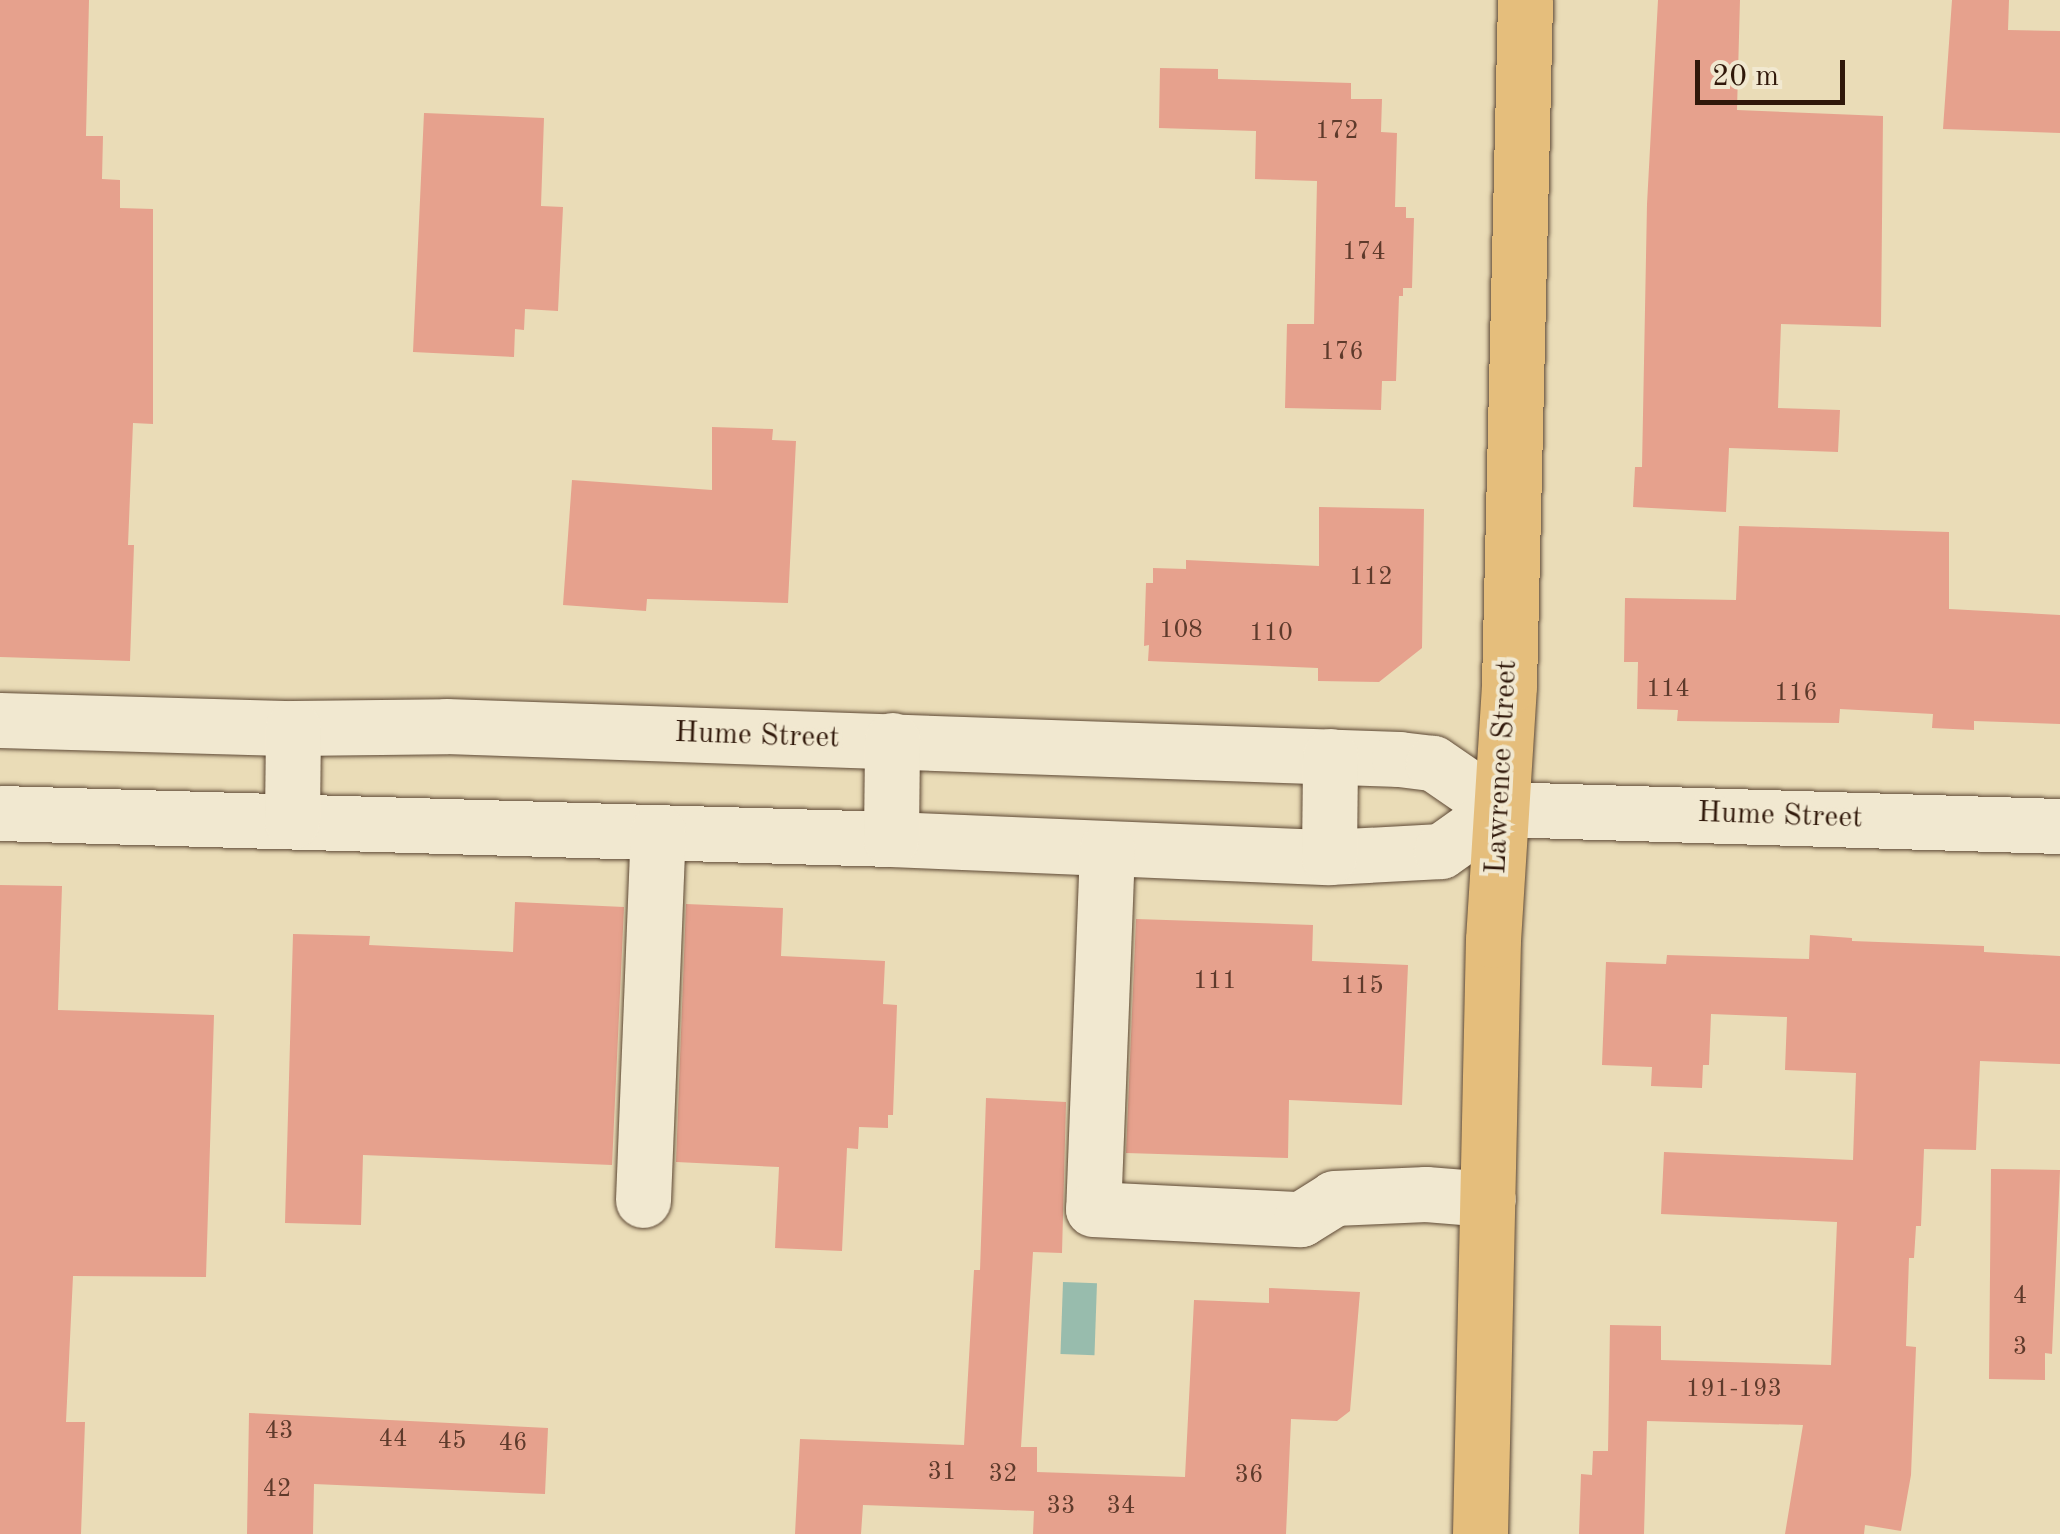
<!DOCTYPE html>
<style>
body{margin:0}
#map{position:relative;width:2060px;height:1534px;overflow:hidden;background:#eadcb7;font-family:"Old Standard TT",serif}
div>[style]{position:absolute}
.water>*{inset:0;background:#98bcad;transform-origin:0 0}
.building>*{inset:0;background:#e6a18d}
.roads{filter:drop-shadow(0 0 2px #5e4935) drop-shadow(0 0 2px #5e4935)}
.minor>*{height:55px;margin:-27.5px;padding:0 27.5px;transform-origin:27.5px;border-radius:27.5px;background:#f1e8d0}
.major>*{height:55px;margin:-27.5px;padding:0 27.5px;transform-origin:27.5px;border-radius:27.5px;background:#e5be7c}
span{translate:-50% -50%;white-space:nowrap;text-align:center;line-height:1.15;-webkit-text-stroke:8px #f1e8d0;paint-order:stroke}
.number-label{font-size:25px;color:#5e3a2b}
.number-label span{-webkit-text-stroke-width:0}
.street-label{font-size:30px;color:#30180a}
.scale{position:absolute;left:1695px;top:60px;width:150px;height:45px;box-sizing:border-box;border:5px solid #30180a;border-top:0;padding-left:12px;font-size:30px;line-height:35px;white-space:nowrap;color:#30180a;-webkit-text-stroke:8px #f1e8d0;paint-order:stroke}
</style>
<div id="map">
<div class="water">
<div style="left:1063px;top:1282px;width:34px;height:72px;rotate:2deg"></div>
</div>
<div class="building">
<div style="clip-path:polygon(0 0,89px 0,86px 136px,103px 136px,102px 179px,120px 180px,120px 208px,153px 209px,153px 424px,133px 423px,128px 545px,134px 545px,130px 661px,0 657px)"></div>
<div style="clip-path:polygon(1658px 0,1740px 0,1737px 110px,1883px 116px,1881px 327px,1781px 324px,1778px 408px,1840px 410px,1838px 452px,1729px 448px,1726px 512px,1633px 507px,1635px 467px,1642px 467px,1647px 204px)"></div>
<div style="clip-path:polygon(1952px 0,2009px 0,2008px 30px,2060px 31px,2060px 133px,1943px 129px)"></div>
<div style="clip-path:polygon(1160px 68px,1218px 69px,1218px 79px,1351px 83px,1351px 99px,1382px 99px,1381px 132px,1397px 133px,1395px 207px,1406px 207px,1406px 218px,1414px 218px,1412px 288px,1403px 288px,1403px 296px,1399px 296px,1396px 381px,1382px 381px,1381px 410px,1285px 408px,1287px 324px,1314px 324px,1317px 181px,1255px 179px,1256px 131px,1159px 128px)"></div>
<div style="clip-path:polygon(424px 113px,544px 118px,541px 206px,563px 207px,558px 311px,525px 309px,524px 330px,515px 329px,514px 357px,413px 352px)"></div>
<div style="clip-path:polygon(712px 427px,773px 429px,772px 440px,796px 441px,788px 603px,647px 599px,646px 611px,563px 605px,572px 480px,712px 490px)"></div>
<div style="clip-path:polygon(1319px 507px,1424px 509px,1422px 648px,1379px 682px,1318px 681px,1318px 668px,1148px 661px,1149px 645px,1144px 646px,1146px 583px,1153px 583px,1153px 568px,1186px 569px,1186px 560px,1319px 566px)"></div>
<div style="clip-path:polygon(1739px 526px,1949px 532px,1949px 609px,2060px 615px,2060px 724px,1974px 721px,1974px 730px,1932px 728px,1933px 714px,1840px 709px,1839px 723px,1677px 721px,1678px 710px,1637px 709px,1638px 662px,1624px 662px,1625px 598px,1736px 600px)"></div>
<div style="clip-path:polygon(0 885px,62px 886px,58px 1010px,214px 1015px,206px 1277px,73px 1276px,66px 1422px,85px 1422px,81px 1534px,0 1534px)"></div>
<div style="clip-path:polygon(515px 902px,624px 907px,612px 1165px,363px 1155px,361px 1225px,285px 1223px,293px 934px,370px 936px,369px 945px,513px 952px)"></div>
<div style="clip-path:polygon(686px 904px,783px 908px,781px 956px,885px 961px,883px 1004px,897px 1005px,893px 1115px,888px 1115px,888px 1128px,859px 1127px,858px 1149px,847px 1148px,842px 1251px,775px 1248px,779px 1167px,676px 1162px)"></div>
<div style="clip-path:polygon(1136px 919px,1313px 925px,1312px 961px,1408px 965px,1402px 1105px,1289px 1100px,1288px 1158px,1126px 1153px)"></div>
<div style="clip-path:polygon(1810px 935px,1852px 938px,1852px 941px,1984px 946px,1984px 952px,2060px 956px,2060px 1064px,1980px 1061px,1976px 1150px,1924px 1149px,1921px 1226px,1916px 1226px,1914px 1258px,1909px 1258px,1906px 1346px,1916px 1347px,1911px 1475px,1901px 1531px,1865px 1525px,1864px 1534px,1785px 1534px,1803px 1425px,1647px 1421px,1644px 1534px,1579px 1534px,1581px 1474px,1592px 1475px,1593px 1451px,1608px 1451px,1610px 1325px,1661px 1326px,1661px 1360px,1831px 1365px,1837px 1222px,1661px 1214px,1664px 1152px,1853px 1160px,1856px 1073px,1785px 1070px,1787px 1017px,1711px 1014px,1709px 1065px,1703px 1065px,1702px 1088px,1651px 1086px,1652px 1067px,1602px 1065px,1606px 962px,1666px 964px,1667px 955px,1809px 959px)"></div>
<div style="clip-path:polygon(986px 1098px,1066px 1102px,1062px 1253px,1033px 1252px,1021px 1447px,1037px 1447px,1037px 1472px,1185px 1477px,1194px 1300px,1269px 1303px,1269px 1288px,1360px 1292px,1350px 1411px,1337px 1421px,1291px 1419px,1286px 1534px,1033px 1534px,1034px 1511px,863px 1505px,861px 1534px,795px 1534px,800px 1439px,964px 1445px,974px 1270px,980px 1270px)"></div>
<div style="clip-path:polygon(1991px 1169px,2060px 1170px,2052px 1354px,2045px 1353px,2045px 1380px,1989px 1379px)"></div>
<div style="clip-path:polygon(249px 1413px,548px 1428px,545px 1494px,314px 1484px,313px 1534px,247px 1534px)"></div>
</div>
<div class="roads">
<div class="minor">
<div style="left:0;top:720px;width:293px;rotate:1.6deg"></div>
<div style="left:293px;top:728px;width:153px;rotate:-0.7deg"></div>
<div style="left:446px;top:726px;width:954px;rotate:1.98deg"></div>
<div style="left:1399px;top:759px;width:34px;rotate:7deg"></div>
<div style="left:1433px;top:763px;width:81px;rotate:34.5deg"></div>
<div style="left:0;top:813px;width:891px;rotate:1.67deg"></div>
<div style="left:891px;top:839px;width:438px;rotate:2.4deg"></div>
<div style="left:1329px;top:857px;width:112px;rotate:-3.1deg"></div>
<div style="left:1441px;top:851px;width:72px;rotate:-35.4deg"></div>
<div style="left:1500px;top:809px;width:560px;rotate:1.74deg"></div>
<div style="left:292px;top:821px;width:93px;rotate:-89.4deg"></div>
<div style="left:891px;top:839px;width:99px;rotate:-89.4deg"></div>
<div style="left:1107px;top:849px;width:360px;rotate:92.2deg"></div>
<div style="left:1093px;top:1209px;width:208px;rotate:2.8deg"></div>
<div style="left:1301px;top:1219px;width:39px;rotate:-32deg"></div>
<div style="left:1334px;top:1198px;width:92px;rotate:-2.5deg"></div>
<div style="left:1426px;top:1194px;width:62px;rotate:4.6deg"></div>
<div style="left:1329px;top:857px;width:101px;rotate:-89.4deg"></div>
<div style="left:643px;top:1200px;width:368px;rotate:-87.7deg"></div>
</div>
<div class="major">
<div style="left:1480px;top:1534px;width:594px;rotate:-88.75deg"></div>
<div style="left:1493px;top:940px;width:256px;rotate:-86.4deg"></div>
<div style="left:1509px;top:685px;width:685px;rotate:-88.66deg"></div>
</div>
</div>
<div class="number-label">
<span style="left:1337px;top:132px">172</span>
<span style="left:1364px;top:253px">174</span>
<span style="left:1342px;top:353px">176</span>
<span style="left:1371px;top:578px">112</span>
<span style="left:1181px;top:631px">108</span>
<span style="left:1271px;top:634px">110</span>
<span style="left:1668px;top:690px">114</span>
<span style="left:1796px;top:694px">116</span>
<span style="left:1215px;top:982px">111</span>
<span style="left:1362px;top:987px">115</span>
<span style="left:2020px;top:1297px">4</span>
<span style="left:2020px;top:1348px">3</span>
<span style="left:1734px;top:1390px">191-193</span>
<span style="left:279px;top:1432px">43</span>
<span style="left:393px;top:1440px">44</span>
<span style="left:452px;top:1442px">45</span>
<span style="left:513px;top:1444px">46</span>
<span style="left:942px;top:1473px">31</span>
<span style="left:1003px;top:1475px">32</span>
<span style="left:1249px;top:1476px">36</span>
<span style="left:277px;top:1490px">42</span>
<span style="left:1061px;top:1507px">33</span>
<span style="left:1121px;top:1507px">34</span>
</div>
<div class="street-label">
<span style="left:757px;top:736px;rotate:2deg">Hume Street</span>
<span style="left:1502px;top:767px;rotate:-87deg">Lawrence Street</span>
<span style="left:1780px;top:816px;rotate:2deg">Hume Street</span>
</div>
<div class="scale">20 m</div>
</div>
